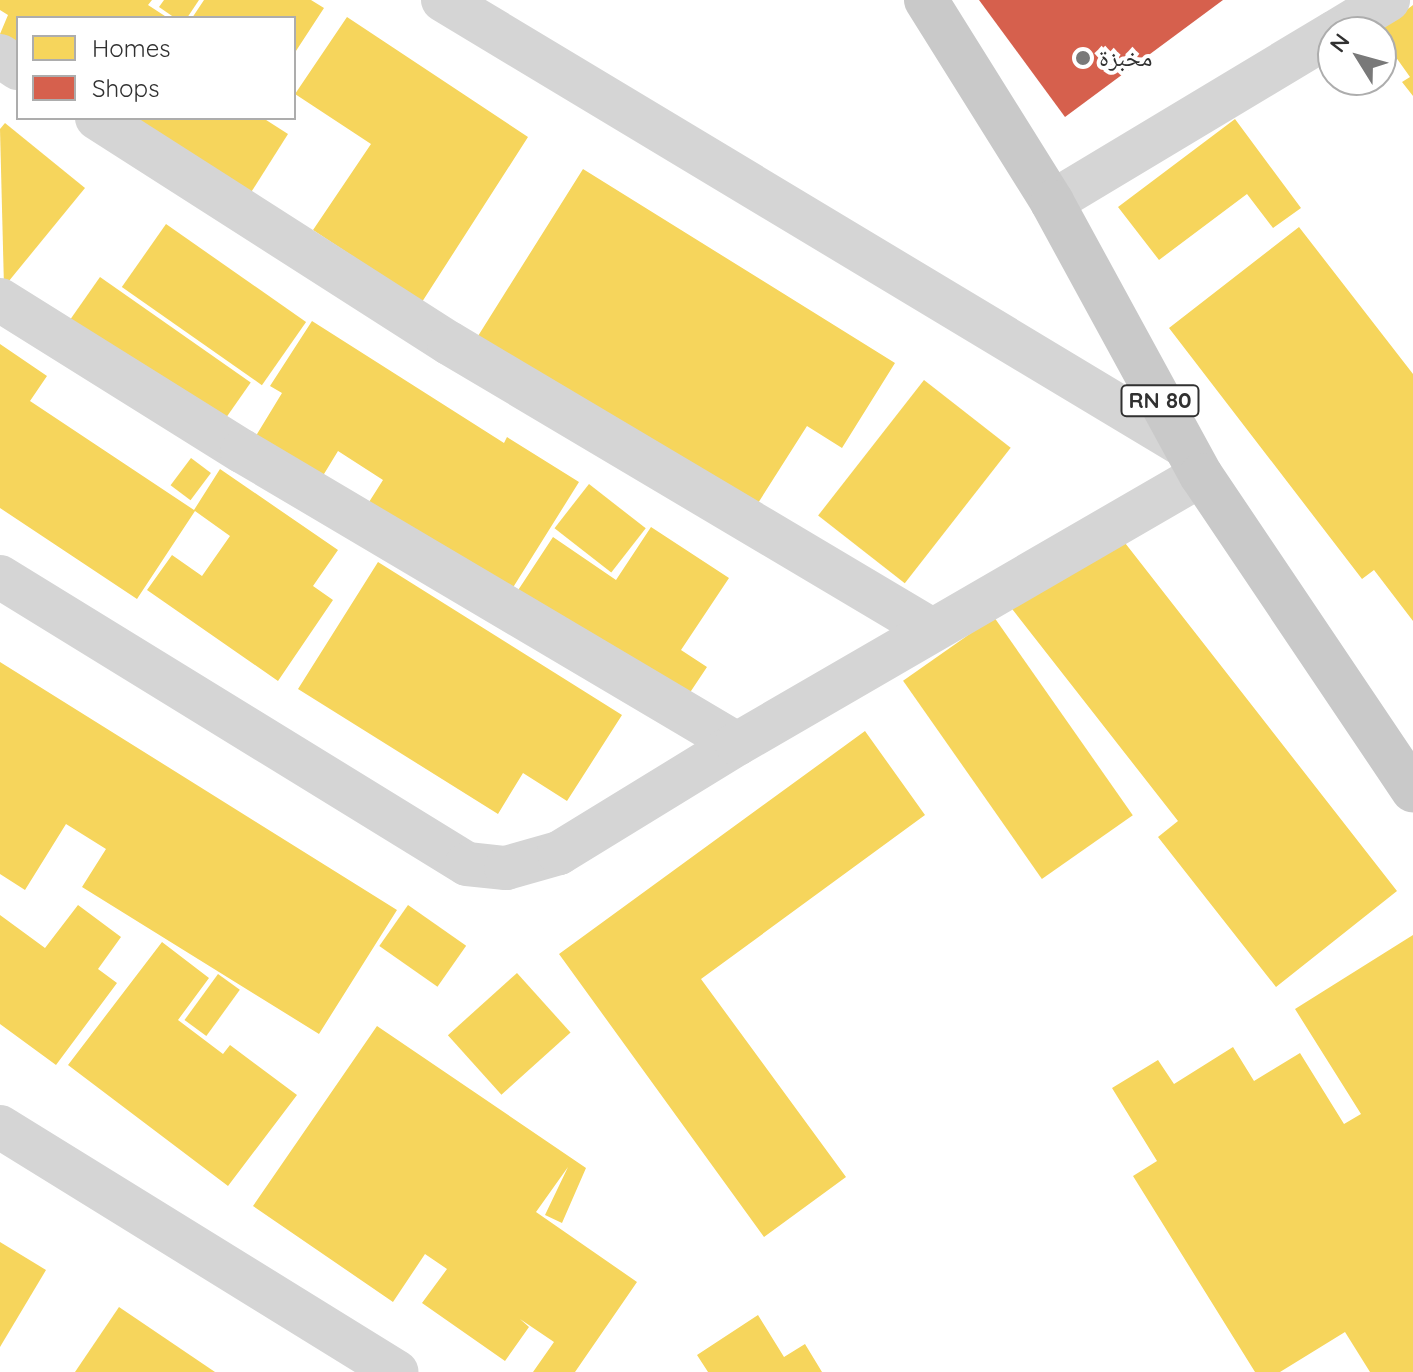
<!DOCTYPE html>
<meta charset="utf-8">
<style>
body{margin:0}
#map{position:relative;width:1413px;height:1372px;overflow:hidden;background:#fff;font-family:Quicksand,"Noto Naskh Arabic",sans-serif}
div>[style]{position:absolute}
.homes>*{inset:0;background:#f6d55c;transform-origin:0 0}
.shops>*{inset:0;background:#d6604d}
.minor>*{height:44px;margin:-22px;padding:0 22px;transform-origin:22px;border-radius:22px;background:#d5d5d5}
.primary>*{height:44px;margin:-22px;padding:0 22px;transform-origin:22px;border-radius:22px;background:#c9c9c9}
.dots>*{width:22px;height:22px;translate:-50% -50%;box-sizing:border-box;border:4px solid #fff;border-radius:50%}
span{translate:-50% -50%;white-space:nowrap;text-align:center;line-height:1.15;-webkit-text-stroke:8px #fff;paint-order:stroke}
.shield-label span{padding:2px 6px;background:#fff;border:2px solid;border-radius:6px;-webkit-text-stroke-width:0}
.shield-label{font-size:22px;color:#313131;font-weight:700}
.poi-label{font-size:24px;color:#313131}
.left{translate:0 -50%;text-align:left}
.legend{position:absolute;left:16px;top:16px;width:280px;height:104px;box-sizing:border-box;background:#fff;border:2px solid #adadad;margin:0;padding:10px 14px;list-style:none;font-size:24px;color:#313131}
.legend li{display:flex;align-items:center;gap:16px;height:40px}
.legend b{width:40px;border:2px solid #adadad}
.north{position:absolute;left:1317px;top:16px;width:80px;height:80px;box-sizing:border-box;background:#fff;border:2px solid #adadad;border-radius:50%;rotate:307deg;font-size:22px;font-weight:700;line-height:32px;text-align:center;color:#313131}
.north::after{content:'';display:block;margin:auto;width:28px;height:36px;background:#797979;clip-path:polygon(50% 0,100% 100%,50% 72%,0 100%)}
</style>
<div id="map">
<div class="homes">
<div style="clip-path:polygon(0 0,152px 0,148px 5px,168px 18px,18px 18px,18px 45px,0 34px,8px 15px,0 10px)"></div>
<div style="clip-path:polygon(164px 0,199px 0,187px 18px,175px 18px,159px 7px)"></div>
<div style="clip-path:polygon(204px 0,311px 0,324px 8px,294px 54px,294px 18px,192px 18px)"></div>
<div style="clip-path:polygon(1413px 5px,1413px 96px,1402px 82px,1410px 77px,1378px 32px)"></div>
<div style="clip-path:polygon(347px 17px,528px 137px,422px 302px,313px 230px,371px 144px,295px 94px)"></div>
<div style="clip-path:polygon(131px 118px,263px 118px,288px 134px,250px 194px)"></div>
<div style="clip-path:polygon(1235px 119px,1301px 208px,1273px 228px,1247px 194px,1159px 260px,1118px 207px)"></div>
<div style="clip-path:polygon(5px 123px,85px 188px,4px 287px,0 129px)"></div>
<div style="clip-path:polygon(583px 169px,895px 363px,842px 448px,807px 426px,753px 511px,478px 336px)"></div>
<div style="left:166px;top:224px;width:171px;height:77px;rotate:35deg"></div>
<div style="clip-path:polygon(1299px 227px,1413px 374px,1413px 621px,1374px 570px,1362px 579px,1169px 328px)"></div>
<div style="left:100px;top:277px;width:184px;height:72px;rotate:35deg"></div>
<div style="clip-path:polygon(312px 321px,504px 443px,507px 437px,579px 482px,499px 610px,357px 521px,383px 480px,338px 451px,310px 497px,243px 457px,282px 393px,270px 386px)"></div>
<div style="clip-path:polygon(0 344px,47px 376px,30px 401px,194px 510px,220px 469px,338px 550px,313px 586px,333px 600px,278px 681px,147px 590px,172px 555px,202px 576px,230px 536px,195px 511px,137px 599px,0 508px)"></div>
<div style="left:924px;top:380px;width:110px;height:172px;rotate:38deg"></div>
<div style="left:191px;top:458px;width:25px;height:34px;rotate:37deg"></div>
<div style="left:589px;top:484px;width:72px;height:56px;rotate:38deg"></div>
<div style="clip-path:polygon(1111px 525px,1397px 891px,1276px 987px,1158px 837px,1178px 821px,1009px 605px)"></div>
<div style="clip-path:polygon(651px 527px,729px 578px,681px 650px,707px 667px,673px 718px,507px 607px,553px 537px,616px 580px)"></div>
<div style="clip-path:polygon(378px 562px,622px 715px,567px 801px,523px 773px,498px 814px,298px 689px)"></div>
<div style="left:994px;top:617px;width:242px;height:111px;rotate:55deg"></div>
<div style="clip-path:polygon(0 662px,397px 910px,319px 1034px,82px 887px,106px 849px,66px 824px,25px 890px,0 874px)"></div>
<div style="clip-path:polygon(865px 731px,925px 815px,701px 979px,846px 1177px,764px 1237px,559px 954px)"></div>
<div style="clip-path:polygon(78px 905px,121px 937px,98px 969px,117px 983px,56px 1065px,0 1024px,0 915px,45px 948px)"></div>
<div style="left:408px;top:905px;width:71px;height:50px;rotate:35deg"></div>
<div style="clip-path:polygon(1413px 935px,1413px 1372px,1370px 1372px,1345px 1332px,1280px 1372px,1255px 1372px,1133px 1176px,1157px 1161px,1112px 1088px,1158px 1060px,1174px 1084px,1233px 1047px,1254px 1081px,1300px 1053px,1344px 1124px,1361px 1114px,1295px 1009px)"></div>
<div style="clip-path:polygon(162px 942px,209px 978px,178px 1020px,223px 1054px,230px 1045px,297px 1095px,228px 1186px,68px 1065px)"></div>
<div style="left:517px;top:973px;width:80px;height:93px;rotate:48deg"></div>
<div style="left:218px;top:974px;width:27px;height:57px;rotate:36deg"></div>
<div style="clip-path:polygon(377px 1026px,586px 1168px,562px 1223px,545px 1215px,568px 1167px,536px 1212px,637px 1282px,575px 1372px,533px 1372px,554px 1342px,520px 1319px,529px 1327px,505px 1361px,422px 1303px,447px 1269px,425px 1254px,393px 1302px,253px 1206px)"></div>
<div style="clip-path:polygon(0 1242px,46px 1270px,0 1347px)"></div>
<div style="clip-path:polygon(119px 1307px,215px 1372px,75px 1372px)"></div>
<div style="clip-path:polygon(758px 1315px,784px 1357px,805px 1344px,822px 1372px,708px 1372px,697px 1355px)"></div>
</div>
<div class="shops">
<div style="clip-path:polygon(979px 0,1223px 0,1065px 117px)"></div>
</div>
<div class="minor">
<div style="left:443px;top:0;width:863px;rotate:31.02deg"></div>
<div style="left:1335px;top:32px;width:62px;rotate:-31.1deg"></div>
<div style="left:0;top:56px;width:22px;rotate:34deg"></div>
<div style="left:97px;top:118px;width:418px;rotate:32.6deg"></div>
<div style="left:449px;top:343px;width:562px;rotate:30.72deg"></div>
<div style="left:1052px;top:202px;width:328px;rotate:-31deg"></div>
<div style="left:0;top:300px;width:285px;rotate:32deg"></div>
<div style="left:242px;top:451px;width:575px;rotate:30.62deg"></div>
<div style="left:0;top:577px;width:548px;rotate:31.57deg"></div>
<div style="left:467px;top:864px;width:39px;rotate:6deg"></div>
<div style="left:506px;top:868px;width:55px;rotate:-15.8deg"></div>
<div style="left:559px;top:853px;width:209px;rotate:-31.5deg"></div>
<div style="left:737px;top:744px;width:536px;rotate:-30.1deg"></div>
<div style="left:0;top:1127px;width:466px;rotate:31.7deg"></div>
</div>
<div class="primary">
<div style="left:926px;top:0;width:238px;rotate:58deg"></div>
<div style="left:1052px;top:202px;width:311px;rotate:61.4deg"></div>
<div style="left:1201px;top:475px;width:380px;rotate:56.1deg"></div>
</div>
<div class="dots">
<div style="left:1083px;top:58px;background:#797979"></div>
</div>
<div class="shield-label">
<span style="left:1160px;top:401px">RN 80</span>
</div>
<div class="poi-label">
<span class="left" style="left:1099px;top:58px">مخبزة</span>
</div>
<ul class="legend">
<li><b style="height:22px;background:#f6d55c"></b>Homes</li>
<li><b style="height:22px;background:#d6604d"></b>Shops</li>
</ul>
<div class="north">N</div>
</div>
